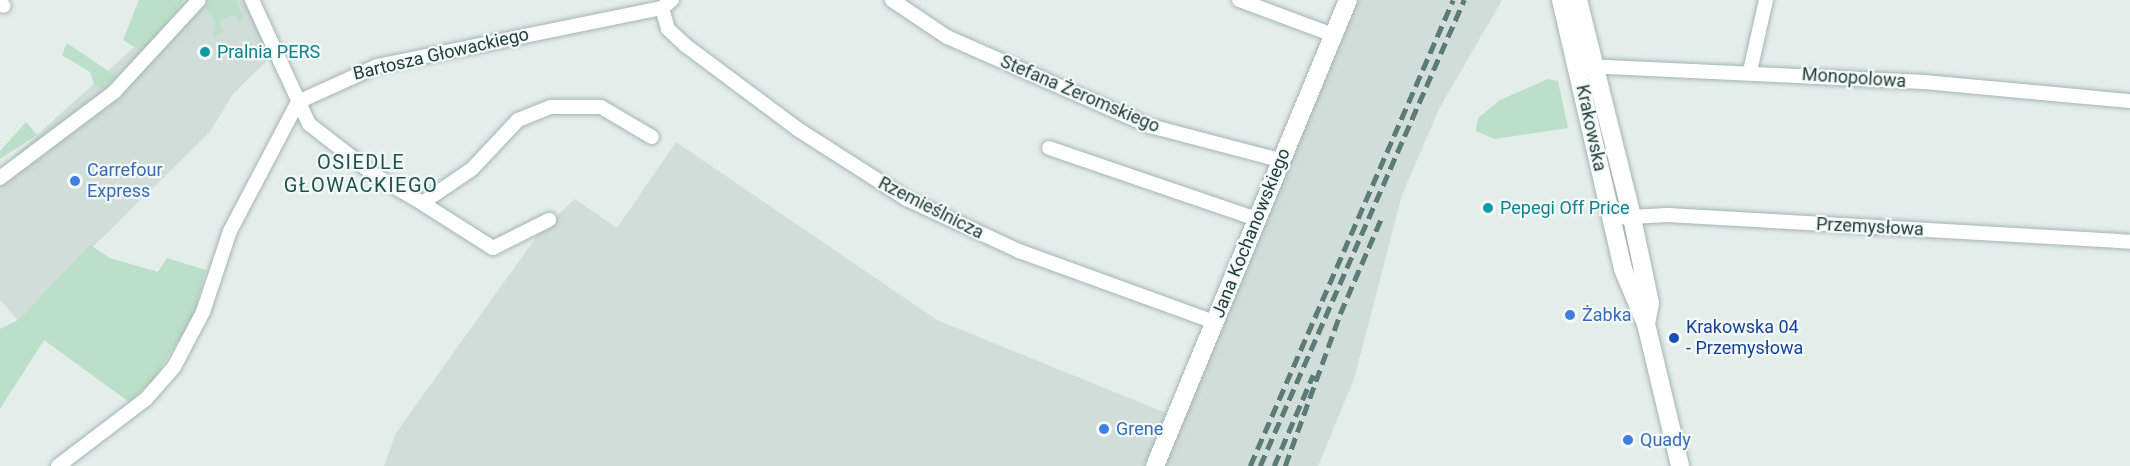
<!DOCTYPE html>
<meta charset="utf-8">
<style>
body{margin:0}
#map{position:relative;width:2130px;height:466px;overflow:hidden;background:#e3edea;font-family:Roboto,sans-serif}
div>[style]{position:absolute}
.built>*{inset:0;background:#d1ddd9}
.green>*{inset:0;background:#bbdfc9}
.roads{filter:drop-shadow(0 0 2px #a5b5b2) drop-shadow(0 0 2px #a5b5b2)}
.street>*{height:14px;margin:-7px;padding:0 7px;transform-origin:7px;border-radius:7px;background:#fff}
.secondary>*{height:18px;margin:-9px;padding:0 9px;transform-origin:9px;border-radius:9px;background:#fff}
.rail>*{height:4.5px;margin-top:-2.25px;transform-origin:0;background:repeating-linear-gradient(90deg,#5c7b76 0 12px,transparent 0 18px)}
.dots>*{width:16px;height:16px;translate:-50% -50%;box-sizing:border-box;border:3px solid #f4f9f7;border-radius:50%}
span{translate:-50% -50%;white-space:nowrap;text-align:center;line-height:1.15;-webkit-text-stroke:4.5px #f4f9f7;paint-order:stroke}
.culture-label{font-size:18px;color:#0d838f}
.left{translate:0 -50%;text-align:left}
.street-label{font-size:18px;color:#223f3b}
.shop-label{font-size:18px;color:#366cbe}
.transit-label{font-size:18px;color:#164399}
.neighbourhood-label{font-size:20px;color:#1c534c;letter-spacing:1.5px}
</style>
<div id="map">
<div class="built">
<div style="clip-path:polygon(186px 0,252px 0,276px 52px,233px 94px,209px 133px,18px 320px,0 300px,0 169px)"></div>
<div style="clip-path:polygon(1347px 0,1502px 0,1439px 109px,1402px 195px,1354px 379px,1318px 466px,1160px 466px)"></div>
<div style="clip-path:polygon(676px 142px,937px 320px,1166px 413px,1148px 466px,384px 466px,396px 433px,540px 232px,575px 199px,617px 228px)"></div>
</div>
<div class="green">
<div style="clip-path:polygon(139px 0,184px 0,143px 52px,123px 40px)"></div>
<div style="clip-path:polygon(211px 0,236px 0,244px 19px,239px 22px,236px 14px,219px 21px,222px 32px,213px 37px,216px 23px,205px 7px)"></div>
<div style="clip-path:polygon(67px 43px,117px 77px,103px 88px,94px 85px,90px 72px,62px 55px)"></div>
<div style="clip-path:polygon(1548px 79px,1558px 81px,1568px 128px,1495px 139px,1476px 131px,1478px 118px,1500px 100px)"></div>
<div style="clip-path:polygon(26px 122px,37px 135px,0 159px,0 151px)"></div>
<div style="clip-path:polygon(90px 245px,110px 258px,158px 272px,167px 258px,206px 270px,193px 318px,154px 379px,129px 402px,44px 340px,0 409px,0 329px,18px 320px)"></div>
</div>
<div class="roads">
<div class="street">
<div style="left:252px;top:0;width:136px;rotate:65.3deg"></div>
<div style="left:309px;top:124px;width:85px;rotate:37.8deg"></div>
<div style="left:376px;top:176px;width:53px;rotate:30.4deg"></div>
<div style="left:422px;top:203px;width:60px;rotate:-34.2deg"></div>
<div style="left:472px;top:169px;width:67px;rotate:-46.8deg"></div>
<div style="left:518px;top:120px;width:35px;rotate:-22deg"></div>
<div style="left:551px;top:107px;width:50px"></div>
<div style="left:601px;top:107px;width:59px;rotate:30.5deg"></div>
<div style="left:892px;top:0;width:66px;rotate:33.9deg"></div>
<div style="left:947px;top:37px;width:222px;rotate:23.7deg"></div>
<div style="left:1150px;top:126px;width:134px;rotate:14.7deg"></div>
<div style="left:1239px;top:0;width:100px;rotate:20.4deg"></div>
<div style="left:0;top:4px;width:4px;rotate:27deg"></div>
<div style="left:662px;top:8px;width:22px;rotate:74deg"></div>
<div style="left:668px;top:29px;width:23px;rotate:43deg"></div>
<div style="left:685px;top:45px;width:142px;rotate:36.7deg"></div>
<div style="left:799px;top:130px;width:128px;rotate:32.6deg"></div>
<div style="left:907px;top:199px;width:123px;rotate:24.9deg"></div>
<div style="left:1019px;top:251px;width:208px;rotate:20deg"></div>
<div style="left:1586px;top:66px;width:338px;rotate:2.7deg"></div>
<div style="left:1924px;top:82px;width:207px;rotate:5.3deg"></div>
<div style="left:1750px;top:71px;width:73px;rotate:-77.3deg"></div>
<div style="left:1049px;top:148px;width:219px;rotate:18.9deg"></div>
<div style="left:0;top:178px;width:143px;rotate:-37deg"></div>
<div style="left:114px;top:92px;width:125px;rotate:-47.3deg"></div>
<div style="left:422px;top:203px;width:84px;rotate:32.4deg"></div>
<div style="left:493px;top:248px;width:63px;rotate:-26.6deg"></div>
<div style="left:1611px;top:218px;width:57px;rotate:-3deg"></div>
<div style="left:1668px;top:215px;width:463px;rotate:3.3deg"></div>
<div style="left:58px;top:466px;width:111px;rotate:-37.3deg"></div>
<div style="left:146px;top:399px;width:43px;rotate:-48.8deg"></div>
<div style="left:174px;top:367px;width:62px;rotate:-62.2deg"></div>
<div style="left:203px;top:312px;width:85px;rotate:-71.6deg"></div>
<div style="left:230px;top:231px;width:146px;rotate:-62.2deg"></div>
<div style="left:298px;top:102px;width:87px;rotate:-24.5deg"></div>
<div style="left:377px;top:66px;width:291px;rotate:-11.5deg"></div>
<div style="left:662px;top:8px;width:13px;rotate:-39deg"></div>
</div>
<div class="secondary">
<div style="left:1561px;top:0;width:276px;rotate:77deg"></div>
<div style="left:1623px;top:269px;width:60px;rotate:67.3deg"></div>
<div style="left:1578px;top:0;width:219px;rotate:76deg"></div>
<div style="left:1631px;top:213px;width:92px;rotate:78.1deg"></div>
<div style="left:1650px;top:303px;width:21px;rotate:101deg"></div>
<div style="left:1646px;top:324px;width:146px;rotate:76.5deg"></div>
<div style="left:1155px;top:466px;width:504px;rotate:-67.5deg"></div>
</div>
</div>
<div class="rail">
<div style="left:1250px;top:466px;width:508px;rotate:-66.46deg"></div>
<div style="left:1260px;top:466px;width:509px;rotate:-66.36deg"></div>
<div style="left:1274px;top:466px;width:99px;rotate:-66.8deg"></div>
<div style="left:1285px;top:466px;width:162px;rotate:-70.1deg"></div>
<div style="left:1340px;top:314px;width:103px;rotate:-66.7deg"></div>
</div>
<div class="dots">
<div style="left:205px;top:52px;background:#0f9aa8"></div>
<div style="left:75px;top:181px;background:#3f7fe0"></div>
<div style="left:1488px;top:208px;background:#0f9aa8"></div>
<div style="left:1570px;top:315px;background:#3f7fe0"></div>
<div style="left:1674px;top:338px;background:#1a4fb4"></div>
<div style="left:1104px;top:429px;background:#3f7fe0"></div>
<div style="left:1628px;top:440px;background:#3f7fe0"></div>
</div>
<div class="culture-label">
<span class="left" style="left:217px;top:52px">Pralnia PERS</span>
<span class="left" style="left:1500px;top:208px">Pepegi Off Price</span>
</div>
<div class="street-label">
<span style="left:441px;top:54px;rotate:-13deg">Bartosza Głowackiego</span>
<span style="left:1854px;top:78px;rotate:4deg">Monopolowa</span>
<span style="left:1080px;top:94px;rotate:23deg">Stefana Żeromskiego</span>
<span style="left:1591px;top:128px;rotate:78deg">Krakowska</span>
<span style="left:931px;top:208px;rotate:27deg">Rzemieślnicza</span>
<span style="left:1870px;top:227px;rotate:3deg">Przemysłowa</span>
<span style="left:1251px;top:233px;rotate:-68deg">Jana Kochanowskiego</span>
</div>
<div class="shop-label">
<span class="left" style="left:87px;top:181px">Carrefour<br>Express</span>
<span class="left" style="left:1582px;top:315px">Żabka</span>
<span class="left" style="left:1116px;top:429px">Grene</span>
<span class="left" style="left:1640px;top:440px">Quady</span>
</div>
<div class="transit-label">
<span class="left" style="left:1686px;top:338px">Krakowska 04<br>- Przemysłowa</span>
</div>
<div class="neighbourhood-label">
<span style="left:361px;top:174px">OSIEDLE<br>GŁOWACKIEGO</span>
</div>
</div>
